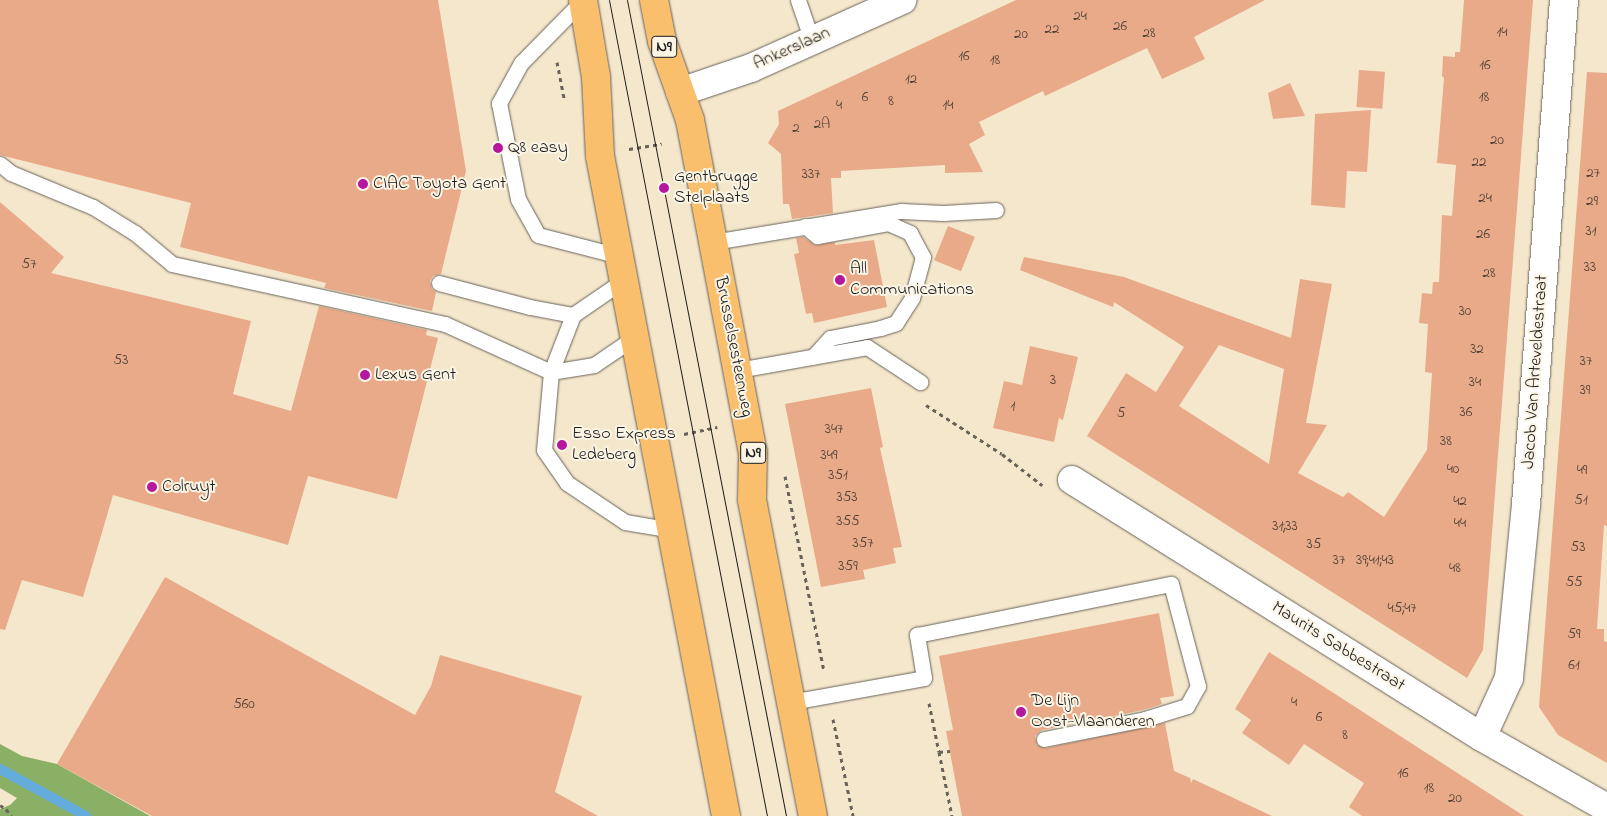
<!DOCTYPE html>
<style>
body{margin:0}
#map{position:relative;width:1607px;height:816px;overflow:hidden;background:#f5e7cc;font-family:"Indie Flower",sans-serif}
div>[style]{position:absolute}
.forest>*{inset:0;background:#8ab065}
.stream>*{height:10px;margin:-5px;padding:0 5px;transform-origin:5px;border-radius:5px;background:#64acdb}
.building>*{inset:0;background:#e9aa89;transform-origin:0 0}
.path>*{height:3px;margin-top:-1.5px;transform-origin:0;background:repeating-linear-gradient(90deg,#68635a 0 4px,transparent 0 8px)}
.roads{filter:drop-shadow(0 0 1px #68635a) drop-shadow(0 0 1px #68635a)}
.lane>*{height:15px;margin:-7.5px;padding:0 7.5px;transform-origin:7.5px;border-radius:7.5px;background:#fff}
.street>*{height:28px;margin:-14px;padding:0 14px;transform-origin:14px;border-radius:14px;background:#fff}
.primary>*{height:28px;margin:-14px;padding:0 14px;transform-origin:14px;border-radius:14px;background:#f9bf6d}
.tram>*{height:1px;margin:-0.5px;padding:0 0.5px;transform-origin:0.5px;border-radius:0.5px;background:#1c1c1c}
.dots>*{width:14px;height:14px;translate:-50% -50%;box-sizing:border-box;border:2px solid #fcf5e5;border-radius:50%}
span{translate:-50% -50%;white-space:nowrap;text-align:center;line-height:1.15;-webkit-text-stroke:4px #fcf5e5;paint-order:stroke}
.number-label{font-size:15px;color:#4f4037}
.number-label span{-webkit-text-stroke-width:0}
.shield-label span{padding:1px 4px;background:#fcf5e5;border:1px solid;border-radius:4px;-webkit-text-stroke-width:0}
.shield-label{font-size:16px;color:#1c1c1c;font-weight:700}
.street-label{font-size:18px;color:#1c1c1c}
.poi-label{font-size:18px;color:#1c1c1c}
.left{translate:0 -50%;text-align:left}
</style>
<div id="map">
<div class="forest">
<div style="clip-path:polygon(0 744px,22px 756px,57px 764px,150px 816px,0 816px,0 809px,10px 805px,17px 798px,0 788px)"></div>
</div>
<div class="stream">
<div style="left:0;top:769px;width:98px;rotate:28.7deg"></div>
</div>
<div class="building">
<div style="clip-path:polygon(0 0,438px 0,466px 171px,441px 274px,433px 276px,430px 281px,432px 289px,436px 292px,432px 311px,324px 288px,326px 283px,180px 247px,191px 203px,0 155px)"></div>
<div style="clip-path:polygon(1016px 0,1265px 0,1194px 37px,1205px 59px,1162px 79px,1147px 48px,1045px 96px,1043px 91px,979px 122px,985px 135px,969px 144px,983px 172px,945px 173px,945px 165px,841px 171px,841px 178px,831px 178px,833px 213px,792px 219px,789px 204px,783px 204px,781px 154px,768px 143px,779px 124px,778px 111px)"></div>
<div style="clip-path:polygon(evenodd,1464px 0,1533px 0,1483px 650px,1467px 678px,1087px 436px,1126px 373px,1156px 392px,1184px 347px,1114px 302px,1113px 307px,1020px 270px,1024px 257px,1124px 277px,1291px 338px,1300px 279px,1332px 284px,1306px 423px,1327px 425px,1298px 473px,1343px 497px,1348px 492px,1384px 517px,1427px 450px,1432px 373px,1425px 372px,1428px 324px,1419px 323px,1422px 293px,1432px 294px,1433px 282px,1439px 282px,1442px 215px,1452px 216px,1456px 165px,1437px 163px,1444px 78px,1442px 76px,1443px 56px,1455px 57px,1455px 52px,1460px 52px,1464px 0,1219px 345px,1284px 369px,1269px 464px,1179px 406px,1219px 345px)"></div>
<div style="left:1359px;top:70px;width:26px;height:37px;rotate:4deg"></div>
<div style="clip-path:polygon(1587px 72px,1607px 73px,1607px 526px,1604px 525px,1597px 629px,1604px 629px,1604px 641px,1607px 642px,1607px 763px,1558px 735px,1539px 707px)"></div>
<div style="clip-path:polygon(1290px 83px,1305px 116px,1273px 119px,1268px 93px)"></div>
<div style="clip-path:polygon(1371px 110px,1367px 172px,1347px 171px,1345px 208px,1311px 205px,1315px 114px)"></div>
<div style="clip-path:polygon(0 202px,64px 257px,51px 273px,251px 321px,233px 394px,291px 411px,319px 306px,427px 330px,426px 335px,438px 338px,397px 499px,308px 476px,288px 545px,113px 495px,83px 597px,22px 580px,5px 630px,0 629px)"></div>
<div style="left:948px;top:226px;width:29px;height:37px;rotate:22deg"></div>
<div style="clip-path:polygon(803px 237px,815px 245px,835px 242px,835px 245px,874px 240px,887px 307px,814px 323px,812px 313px,806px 314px,794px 254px,799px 253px,796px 238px)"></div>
<div style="clip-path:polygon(1030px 346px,1078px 357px,1063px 420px,1059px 418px,1054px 442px,993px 428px,1004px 381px,1022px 385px)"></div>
<div style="clip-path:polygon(871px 388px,883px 447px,880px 448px,902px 547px,893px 548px,896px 563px,863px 570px,865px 579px,821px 587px,785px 404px)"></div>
<div style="clip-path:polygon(165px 577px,415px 715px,431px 686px,440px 655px,582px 696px,555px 792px,598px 816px,152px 816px,57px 764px)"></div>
<div style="clip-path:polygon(1159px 613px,1174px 696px,1160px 698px,1162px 704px,1143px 710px,1042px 730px,1035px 736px,1037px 745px,1046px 748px,1165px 723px,1174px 771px,1190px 778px,1191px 783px,1193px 779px,1272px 816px,962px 816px,946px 731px,953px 730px,939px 656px)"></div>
<div style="clip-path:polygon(1269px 652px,1315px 681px,1524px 816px,1362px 816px,1349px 807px,1364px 783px,1304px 744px,1289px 765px,1242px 733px,1251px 720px,1235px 709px)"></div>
</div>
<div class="path">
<div style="left:557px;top:62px;width:37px;rotate:79deg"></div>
<div style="left:629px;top:149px;width:33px;rotate:-9deg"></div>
<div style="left:926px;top:405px;width:90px;rotate:32.8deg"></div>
<div style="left:1002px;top:454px;width:51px;rotate:37.8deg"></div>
<div style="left:684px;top:434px;width:34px;rotate:-12deg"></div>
<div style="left:785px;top:476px;width:199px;rotate:78.7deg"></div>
<div style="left:929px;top:703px;width:50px;rotate:78.5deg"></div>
<div style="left:939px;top:752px;width:11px;rotate:-5deg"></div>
<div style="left:833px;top:719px;width:99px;rotate:78.3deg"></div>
<div style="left:939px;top:752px;width:65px;rotate:78.5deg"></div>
<div style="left:0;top:805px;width:7px;rotate:34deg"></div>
<div style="left:6px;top:809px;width:9px;rotate:54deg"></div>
</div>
<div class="roads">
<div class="lane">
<div style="left:583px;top:0;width:88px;rotate:134.5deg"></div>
<div style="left:521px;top:63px;width:46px;rotate:118.8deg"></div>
<div style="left:499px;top:103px;width:98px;rotate:78.8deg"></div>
<div style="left:518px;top:199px;width:41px;rotate:60.9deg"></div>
<div style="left:538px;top:235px;width:84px;rotate:14.5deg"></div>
<div style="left:798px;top:0;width:43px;rotate:71.1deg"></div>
<div style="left:0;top:164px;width:14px;rotate:39deg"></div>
<div style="left:11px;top:173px;width:89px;rotate:22.5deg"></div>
<div style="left:93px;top:207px;width:49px;rotate:31.8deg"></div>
<div style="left:135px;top:233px;width:48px;rotate:40deg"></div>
<div style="left:172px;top:264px;width:280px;rotate:12.4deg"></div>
<div style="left:445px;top:324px;width:116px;rotate:24.4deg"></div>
<div style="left:551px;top:372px;width:61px;rotate:-68.9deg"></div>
<div style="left:573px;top:315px;width:62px;rotate:-34.5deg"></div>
<div style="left:805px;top:226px;width:16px;rotate:40deg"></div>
<div style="left:817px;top:236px;width:72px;rotate:-10.4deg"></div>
<div style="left:888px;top:223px;width:24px;rotate:24deg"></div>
<div style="left:910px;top:233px;width:27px;rotate:62deg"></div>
<div style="left:923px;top:257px;width:42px;rotate:105deg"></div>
<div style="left:912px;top:298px;width:30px;rotate:123deg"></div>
<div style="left:896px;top:323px;width:16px;rotate:162deg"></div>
<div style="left:881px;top:328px;width:52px;rotate:168.9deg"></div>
<div style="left:830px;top:338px;width:25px;rotate:132deg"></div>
<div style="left:713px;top:242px;width:191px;rotate:-9.4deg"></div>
<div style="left:901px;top:211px;width:42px;rotate:2.7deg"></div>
<div style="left:943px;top:213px;width:53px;rotate:-3.2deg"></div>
<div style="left:439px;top:283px;width:94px;rotate:14.8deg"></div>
<div style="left:530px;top:307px;width:44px;rotate:10.5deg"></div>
<div style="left:635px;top:337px;width:50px;rotate:145.7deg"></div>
<div style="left:594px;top:365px;width:44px;rotate:170.8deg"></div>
<div style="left:551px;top:372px;width:78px;rotate:95.1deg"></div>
<div style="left:544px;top:450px;width:40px;rotate:55.1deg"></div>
<div style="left:567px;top:483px;width:70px;rotate:33.9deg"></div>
<div style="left:625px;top:522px;width:49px;rotate:9.5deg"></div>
<div style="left:738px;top:370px;width:131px;rotate:-10.1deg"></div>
<div style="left:867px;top:347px;width:64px;rotate:33.4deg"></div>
<div style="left:791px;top:702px;width:135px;rotate:-10.2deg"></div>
<div style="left:924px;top:678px;width:44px;rotate:-99.2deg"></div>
<div style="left:917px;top:635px;width:259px;rotate:-11.4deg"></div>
<div style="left:1171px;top:584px;width:106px;rotate:75.2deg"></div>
<div style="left:1198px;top:686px;width:23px;rotate:119deg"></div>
<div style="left:1187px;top:706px;width:44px;rotate:162.8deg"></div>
<div style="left:1145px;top:719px;width:103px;rotate:168.8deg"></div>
</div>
<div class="street">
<div style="left:680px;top:92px;width:75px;rotate:-18.7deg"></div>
<div style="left:751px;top:68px;width:166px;rotate:-24.2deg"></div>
<div style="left:1072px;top:480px;width:484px;rotate:32.1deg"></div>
<div style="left:1482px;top:737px;width:144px;rotate:29.6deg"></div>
<div style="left:1482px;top:737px;width:65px;rotate:-65.4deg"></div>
<div style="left:1509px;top:678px;width:175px;rotate:-84.4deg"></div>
<div style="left:1526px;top:504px;width:505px;rotate:-85.69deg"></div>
</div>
<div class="primary">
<div style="left:583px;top:0;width:78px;rotate:80.4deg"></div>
<div style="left:596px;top:77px;width:79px;rotate:87.1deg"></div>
<div style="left:600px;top:156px;width:672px;rotate:79.19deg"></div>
<div style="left:654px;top:0;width:42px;rotate:79deg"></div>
<div style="left:662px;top:41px;width:84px;rotate:70.5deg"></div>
<div style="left:690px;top:120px;width:338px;rotate:79.3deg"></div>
<div style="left:753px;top:452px;width:48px;rotate:91.2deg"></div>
<div style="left:752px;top:500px;width:322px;rotate:79.1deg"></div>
</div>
</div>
<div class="tram">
<div style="left:609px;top:0;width:831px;rotate:79.04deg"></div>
<div style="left:627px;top:0;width:831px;rotate:78.97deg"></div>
</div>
<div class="dots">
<div style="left:498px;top:148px;background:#b5179e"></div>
<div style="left:363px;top:184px;background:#b5179e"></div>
<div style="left:664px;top:188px;background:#b5179e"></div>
<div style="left:840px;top:280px;background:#b5179e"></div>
<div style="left:365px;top:375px;background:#b5179e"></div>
<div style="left:562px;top:445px;background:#b5179e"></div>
<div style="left:152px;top:487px;background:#b5179e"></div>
<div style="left:1021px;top:712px;background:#b5179e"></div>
</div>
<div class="number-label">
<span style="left:1080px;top:17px">24</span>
<span style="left:1120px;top:27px">26</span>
<span style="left:1052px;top:30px">22</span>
<span style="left:1502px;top:33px">14</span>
<span style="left:1149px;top:34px">28</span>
<span style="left:1021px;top:35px">20</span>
<span style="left:964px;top:57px">16</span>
<span style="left:995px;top:61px">18</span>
<span style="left:1485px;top:66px">16</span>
<span style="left:911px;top:80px">12</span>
<span style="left:865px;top:98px">6</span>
<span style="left:1484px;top:98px">18</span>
<span style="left:891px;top:102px">8</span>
<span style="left:839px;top:106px">4</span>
<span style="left:948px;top:106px">14</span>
<span style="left:822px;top:125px">2A</span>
<span style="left:796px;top:129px">2</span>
<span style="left:1497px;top:141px">20</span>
<span style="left:1479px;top:163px">22</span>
<span style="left:1593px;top:174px">27</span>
<span style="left:811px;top:175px">337</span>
<span style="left:1485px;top:199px">24</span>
<span style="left:1592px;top:202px">29</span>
<span style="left:1591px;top:232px">31</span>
<span style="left:1483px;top:235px">26</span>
<span style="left:29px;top:265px">57</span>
<span style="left:1590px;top:268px">33</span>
<span style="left:1489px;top:274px">28</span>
<span style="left:1465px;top:312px">30</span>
<span style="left:1477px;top:350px">32</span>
<span style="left:121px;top:361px">53</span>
<span style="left:1586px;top:362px">37</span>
<span style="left:1053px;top:381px">3</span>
<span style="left:1475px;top:383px">34</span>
<span style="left:1585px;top:391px">39</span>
<span style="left:1013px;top:407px">1</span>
<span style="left:1466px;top:413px">36</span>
<span style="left:1121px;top:414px">5</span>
<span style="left:834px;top:430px">347</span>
<span style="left:1446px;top:442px">38</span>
<span style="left:829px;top:456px">349</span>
<span style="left:1453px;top:470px">40</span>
<span style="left:1582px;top:471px">49</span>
<span style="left:838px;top:476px">351</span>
<span style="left:847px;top:498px">353</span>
<span style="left:1581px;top:501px">51</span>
<span style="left:1460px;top:502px">42</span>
<span style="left:848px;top:522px">355</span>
<span style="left:1460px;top:524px">44</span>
<span style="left:1285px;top:527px">31;33</span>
<span style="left:863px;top:544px">357</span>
<span style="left:1314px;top:545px">35</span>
<span style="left:1578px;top:548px">53</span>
<span style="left:1339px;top:561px">37</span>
<span style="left:1375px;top:561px">39;41;43</span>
<span style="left:848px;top:567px">359</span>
<span style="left:1455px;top:569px">48</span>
<span style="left:1574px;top:583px">55</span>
<span style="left:1402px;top:609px">45;47</span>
<span style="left:1574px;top:635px">59</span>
<span style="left:1574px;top:666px">61</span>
<span style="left:1294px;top:703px">4</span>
<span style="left:244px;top:705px">560</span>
<span style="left:1319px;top:718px">6</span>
<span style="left:1345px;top:736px">8</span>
<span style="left:1403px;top:774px">16</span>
<span style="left:1429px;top:789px">18</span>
<span style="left:1455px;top:799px">20</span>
</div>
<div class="shield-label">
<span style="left:664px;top:47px">N9</span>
<span style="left:753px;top:453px">N9</span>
</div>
<div class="street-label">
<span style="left:792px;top:49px;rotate:-24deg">Ankerslaan</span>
<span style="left:733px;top:347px;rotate:79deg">Brusselsesteenweg</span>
<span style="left:1536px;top:372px;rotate:-86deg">Jacob Van Arteveldestraat</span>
<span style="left:1338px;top:647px;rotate:32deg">Maurits Sabbestraat</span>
</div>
<div class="poi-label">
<span class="left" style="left:508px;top:148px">Q8 easy</span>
<span class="left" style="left:674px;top:188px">Gentbrugge<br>Stelplaats</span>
<span class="left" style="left:373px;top:184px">CIAC Toyota Gent</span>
<span class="left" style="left:850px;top:280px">All<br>Communications</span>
<span class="left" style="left:375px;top:375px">Lexus Gent</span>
<span class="left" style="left:572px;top:445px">Esso Express<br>Ledeberg</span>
<span class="left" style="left:162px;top:487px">Colruyt</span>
<span class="left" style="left:1031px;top:712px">De Lijn<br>Oost-Vlaanderen</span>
</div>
</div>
